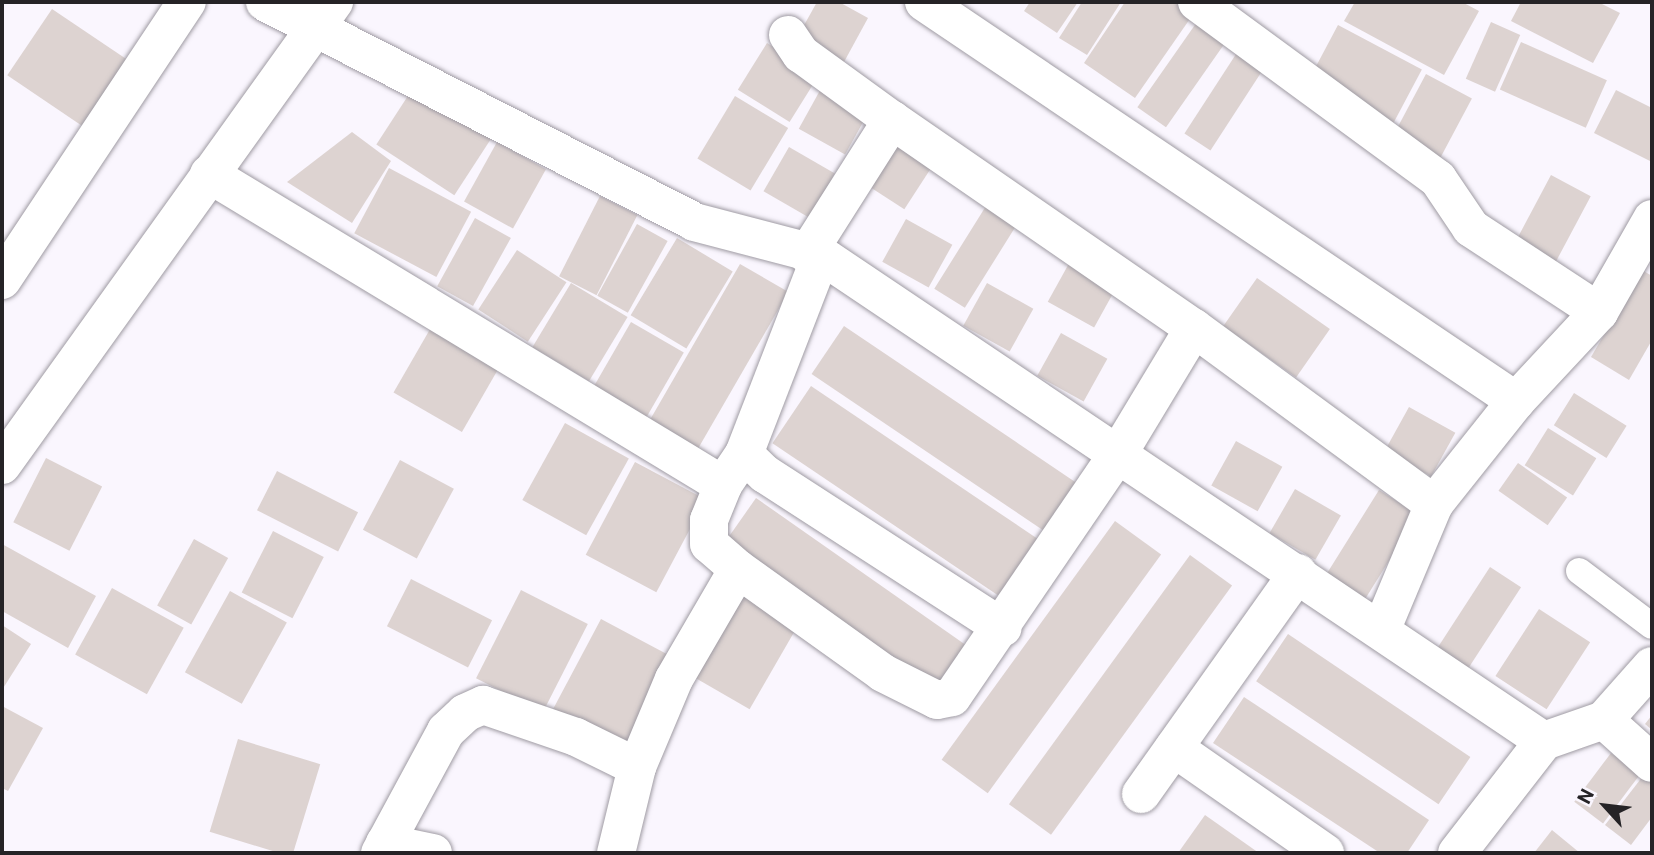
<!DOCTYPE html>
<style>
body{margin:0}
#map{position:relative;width:1654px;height:855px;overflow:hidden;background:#faf6fe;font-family:Roboto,sans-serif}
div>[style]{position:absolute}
.building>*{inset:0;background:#ddd3d1;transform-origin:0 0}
.roads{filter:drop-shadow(0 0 2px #9f9ba3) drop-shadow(0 0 2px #9f9ba3)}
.lane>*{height:26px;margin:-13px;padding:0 13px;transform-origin:13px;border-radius:13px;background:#fff}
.street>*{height:38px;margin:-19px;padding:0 19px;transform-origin:19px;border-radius:19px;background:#fff}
span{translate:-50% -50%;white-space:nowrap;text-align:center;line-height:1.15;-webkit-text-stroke:5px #faf6fe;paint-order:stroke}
.frame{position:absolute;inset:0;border:4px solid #252326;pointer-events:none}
.north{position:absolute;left:1570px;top:771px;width:70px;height:70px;-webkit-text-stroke:5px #faf6fe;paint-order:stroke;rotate:297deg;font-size:19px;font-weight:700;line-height:28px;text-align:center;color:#252326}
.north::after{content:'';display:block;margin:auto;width:24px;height:32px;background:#252326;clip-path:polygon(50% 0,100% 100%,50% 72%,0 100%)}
</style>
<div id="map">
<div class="building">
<div style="clip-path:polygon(817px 2px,839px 2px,868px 18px,844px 62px,798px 36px)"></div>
<div style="clip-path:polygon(1030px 2px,1078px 2px,1057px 33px,1024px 11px)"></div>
<div style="clip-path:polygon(1082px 2px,1121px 2px,1087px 55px,1059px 38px)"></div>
<div style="clip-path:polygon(1125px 2px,1176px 2px,1194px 13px,1135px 98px,1084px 63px)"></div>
<div style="clip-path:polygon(1355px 2px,1462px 2px,1479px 11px,1444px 75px,1344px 21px)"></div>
<div style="clip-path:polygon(1521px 2px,1598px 2px,1620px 13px,1593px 63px,1511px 21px)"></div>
<div style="left:52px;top:9px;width:90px;height:80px;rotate:34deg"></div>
<div style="left:1197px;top:22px;width:35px;height:104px;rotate:35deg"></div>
<div style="left:1491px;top:22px;width:32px;height:62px;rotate:24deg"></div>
<div style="left:1338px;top:25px;width:95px;height:60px;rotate:28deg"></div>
<div style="left:1521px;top:42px;width:94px;height:52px;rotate:24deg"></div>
<div style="left:767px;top:43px;width:61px;height:55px;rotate:32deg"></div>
<div style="left:1240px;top:48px;width:31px;height:102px;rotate:33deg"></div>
<div style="left:1426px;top:74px;width:52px;height:74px;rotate:28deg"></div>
<div style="left:415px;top:85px;width:93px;height:71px;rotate:33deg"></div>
<div style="left:823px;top:85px;width:53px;height:50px;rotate:29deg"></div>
<div style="clip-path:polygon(1616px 90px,1652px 108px,1652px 162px,1594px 133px)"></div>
<div style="left:735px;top:96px;width:62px;height:73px;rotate:31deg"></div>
<div style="left:892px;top:131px;width:53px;height:59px;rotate:33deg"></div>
<div style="clip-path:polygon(352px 132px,391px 161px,352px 223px,287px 182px)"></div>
<div style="left:497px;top:142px;width:56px;height:68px;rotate:29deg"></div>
<div style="left:789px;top:147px;width:53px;height:51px;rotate:30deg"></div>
<div style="left:389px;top:168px;width:93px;height:74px;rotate:28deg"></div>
<div style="left:1551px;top:175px;width:45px;height:81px;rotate:28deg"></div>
<div style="left:600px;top:196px;width:42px;height:90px;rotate:27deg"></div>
<div style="left:991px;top:198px;width:36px;height:107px;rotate:32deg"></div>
<div style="left:475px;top:218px;width:41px;height:78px;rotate:29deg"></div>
<div style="left:906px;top:219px;width:53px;height:49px;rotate:29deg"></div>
<div style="left:637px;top:224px;width:35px;height:82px;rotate:29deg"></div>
<div style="left:677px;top:238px;width:65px;height:90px;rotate:31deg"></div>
<div style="left:517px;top:250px;width:59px;height:71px;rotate:33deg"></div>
<div style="left:1072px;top:258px;width:53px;height:50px;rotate:29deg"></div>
<div style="left:740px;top:264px;width:56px;height:186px;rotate:30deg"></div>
<div style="clip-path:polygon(1642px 270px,1652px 276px,1652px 340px,1629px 380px,1591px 357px)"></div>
<div style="left:1257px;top:278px;width:89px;height:59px;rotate:35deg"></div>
<div style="left:571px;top:283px;width:66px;height:75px;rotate:31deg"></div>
<div style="left:987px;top:283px;width:53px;height:49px;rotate:29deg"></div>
<div style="left:631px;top:322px;width:61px;height:77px;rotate:30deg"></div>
<div style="left:433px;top:324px;width:79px;height:79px;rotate:30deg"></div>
<div style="left:844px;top:326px;width:290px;height:58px;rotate:34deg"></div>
<div style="left:1061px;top:333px;width:53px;height:49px;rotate:29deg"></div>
<div style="left:811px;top:386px;width:284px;height:69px;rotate:34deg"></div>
<div style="left:1574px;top:393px;width:62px;height:38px;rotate:32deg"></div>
<div style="left:1409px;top:407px;width:53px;height:50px;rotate:29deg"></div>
<div style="left:565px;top:423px;width:73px;height:88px;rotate:29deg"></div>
<div style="left:1548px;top:428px;width:57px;height:44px;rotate:32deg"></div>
<div style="left:1236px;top:441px;width:53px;height:51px;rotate:29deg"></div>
<div style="left:46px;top:458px;width:63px;height:72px;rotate:27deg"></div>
<div style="left:400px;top:460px;width:61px;height:79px;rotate:28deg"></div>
<div style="left:635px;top:462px;width:80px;height:105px;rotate:28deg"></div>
<div style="left:1518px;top:463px;width:60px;height:34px;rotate:35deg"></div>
<div style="left:277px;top:471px;width:91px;height:44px;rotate:27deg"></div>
<div style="left:1295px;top:489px;width:53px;height:51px;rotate:30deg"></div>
<div style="left:1379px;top:490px;width:46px;height:106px;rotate:32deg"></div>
<div style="left:756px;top:498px;width:267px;height:52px;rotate:35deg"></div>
<div style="left:1115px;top:521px;width:57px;height:295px;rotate:36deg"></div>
<div style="left:273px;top:531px;width:57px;height:69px;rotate:27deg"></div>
<div style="left:194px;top:539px;width:39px;height:76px;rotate:29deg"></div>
<div style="clip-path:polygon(2px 544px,96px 596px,68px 648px,2px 611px)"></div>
<div style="left:1190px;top:555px;width:52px;height:308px;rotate:36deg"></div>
<div style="left:1490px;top:567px;width:37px;height:104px;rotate:33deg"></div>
<div style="left:411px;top:579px;width:91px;height:53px;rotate:27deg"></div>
<div style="left:737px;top:583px;width:74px;height:103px;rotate:30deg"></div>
<div style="left:112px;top:588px;width:82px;height:76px;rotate:29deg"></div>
<div style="left:521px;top:590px;width:75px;height:99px;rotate:27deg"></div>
<div style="left:230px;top:591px;width:65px;height:93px;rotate:29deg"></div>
<div style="left:1539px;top:609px;width:61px;height:80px;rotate:33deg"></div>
<div style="left:601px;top:619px;width:85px;height:106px;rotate:28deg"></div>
<div style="clip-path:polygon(2px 625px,31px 644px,2px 690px)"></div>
<div style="left:1288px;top:634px;width:220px;height:57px;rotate:34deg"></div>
<div style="clip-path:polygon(1244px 697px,1429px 820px,1407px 853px,1380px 853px,1213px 743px)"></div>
<div style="clip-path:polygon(2px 706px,43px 728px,8px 791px,2px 788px)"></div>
<div style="clip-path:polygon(1652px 715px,1652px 730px,1645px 724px)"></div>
<div style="left:238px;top:739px;width:86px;height:97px;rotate:17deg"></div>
<div style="left:1611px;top:753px;width:36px;height:61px;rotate:37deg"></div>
<div style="clip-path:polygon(1643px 776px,1652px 783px,1652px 817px,1631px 845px,1605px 825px)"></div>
<div style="clip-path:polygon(1205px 815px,1259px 853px,1178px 853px)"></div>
<div style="clip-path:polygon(1552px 830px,1580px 853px,1534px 853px)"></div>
</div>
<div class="roads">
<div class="lane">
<div style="left:1579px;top:571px;width:91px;rotate:37deg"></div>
</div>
<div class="street">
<div style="left:265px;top:2px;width:482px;rotate:27.1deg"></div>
<div style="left:694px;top:222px;width:131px;rotate:14.6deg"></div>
<div style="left:821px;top:255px;width:871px;rotate:33.91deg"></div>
<div style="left:1544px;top:741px;width:142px;rotate:127.8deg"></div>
<div style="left:924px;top:2px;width:714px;rotate:33.98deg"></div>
<div style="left:1197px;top:2px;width:299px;rotate:36.3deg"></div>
<div style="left:1438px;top:179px;width:59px;rotate:56deg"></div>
<div style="left:1471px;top:228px;width:153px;rotate:33.3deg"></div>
<div style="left:788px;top:35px;width:23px;rotate:56deg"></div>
<div style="left:801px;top:54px;width:112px;rotate:36deg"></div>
<div style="left:892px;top:120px;width:367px;rotate:34.6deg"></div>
<div style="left:1194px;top:328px;width:298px;rotate:36.3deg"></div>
<div style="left:209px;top:174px;width:601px;rotate:31.18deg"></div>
<div style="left:807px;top:254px;width:159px;rotate:-57.6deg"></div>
<div style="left:2px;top:280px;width:334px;rotate:-56.4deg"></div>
<div style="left:744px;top:454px;width:29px;rotate:44deg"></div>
<div style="left:765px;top:474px;width:283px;rotate:32.9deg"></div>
<div style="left:2px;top:465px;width:570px;rotate:-54.36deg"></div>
<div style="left:738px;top:569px;width:38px;rotate:-139deg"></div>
<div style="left:709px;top:544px;width:24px;rotate:-90deg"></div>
<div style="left:709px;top:520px;width:38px;rotate:-68deg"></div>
<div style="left:723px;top:485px;width:37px;rotate:-56deg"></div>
<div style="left:744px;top:454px;width:213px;rotate:-68.8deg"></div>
<div style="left:1382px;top:628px;width:134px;rotate:-67.2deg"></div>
<div style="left:1434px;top:504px;width:132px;rotate:-51.5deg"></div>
<div style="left:1516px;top:401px;width:122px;rotate:-47deg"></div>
<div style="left:1599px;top:312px;width:107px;rotate:-60.3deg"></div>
<div style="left:1604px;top:720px;width:64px;rotate:41.9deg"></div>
<div style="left:1544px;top:741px;width:64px;rotate:-19.3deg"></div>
<div style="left:1604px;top:720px;width:72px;rotate:-48.4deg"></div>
<div style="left:1174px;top:748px;width:184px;rotate:34.8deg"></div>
<div style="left:637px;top:767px;width:95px;rotate:-67.2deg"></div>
<div style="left:674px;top:679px;width:127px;rotate:-59.8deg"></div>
<div style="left:738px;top:569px;width:178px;rotate:35.6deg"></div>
<div style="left:883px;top:673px;width:60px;rotate:26.6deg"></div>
<div style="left:937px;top:700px;width:15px;rotate:-11deg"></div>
<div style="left:952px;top:697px;width:294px;rotate:-55.7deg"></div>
<div style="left:1118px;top:454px;width:147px;rotate:-58.9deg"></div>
<div style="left:1141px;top:794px;width:271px;rotate:-54.6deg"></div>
<div style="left:385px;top:843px;width:49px;rotate:11.8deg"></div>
<div style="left:380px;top:853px;width:139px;rotate:-61.6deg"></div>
<div style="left:446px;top:731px;width:26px;rotate:-43deg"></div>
<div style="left:465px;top:713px;width:20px;rotate:-24deg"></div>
<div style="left:483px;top:705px;width:98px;rotate:19deg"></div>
<div style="left:576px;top:737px;width:68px;rotate:26.2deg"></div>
<div style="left:637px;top:767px;width:89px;rotate:103.7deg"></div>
</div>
</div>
<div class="frame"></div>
<div class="north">N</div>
</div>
